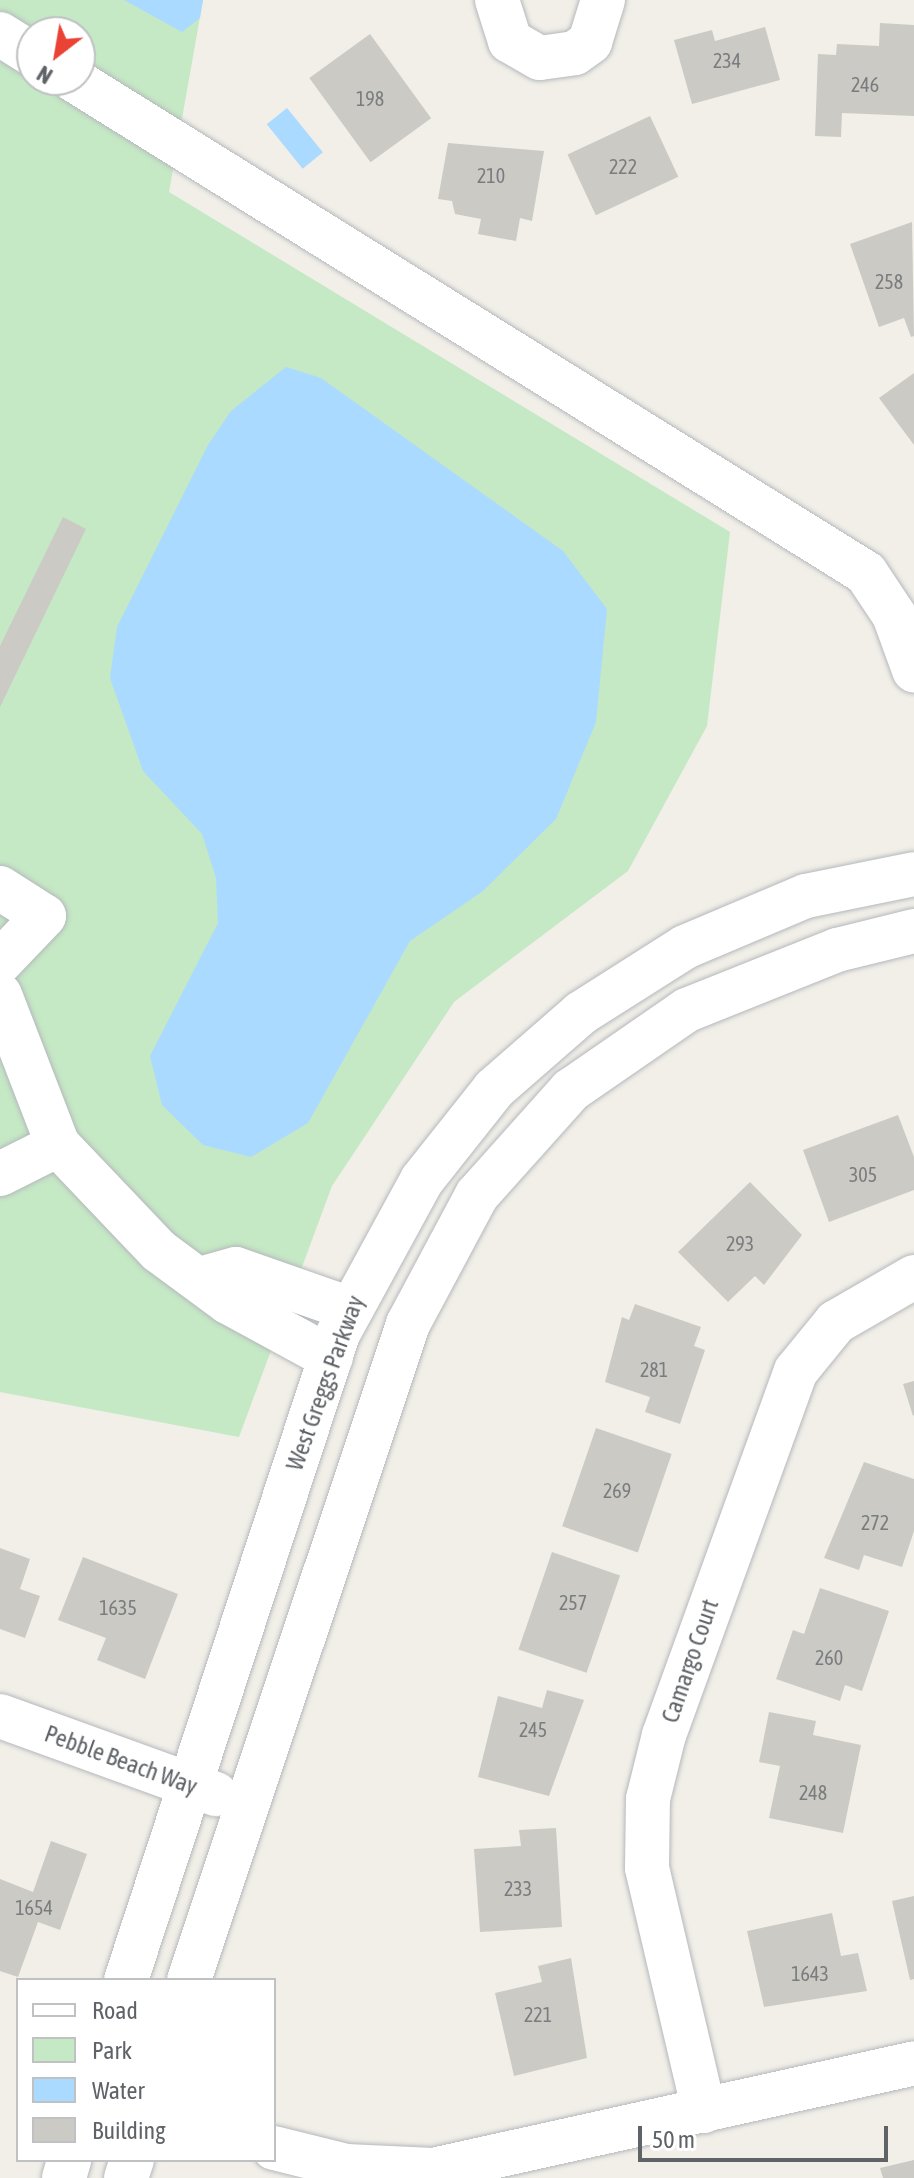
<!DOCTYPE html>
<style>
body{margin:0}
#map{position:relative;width:914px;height:2178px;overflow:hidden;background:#f1efe8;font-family:"Asap Condensed",sans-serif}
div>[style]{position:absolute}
.green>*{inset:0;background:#c5e8c5}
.water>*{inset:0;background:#aadaff;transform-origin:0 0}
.building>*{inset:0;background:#cccac5;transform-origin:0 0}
.roads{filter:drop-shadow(0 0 2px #b5b8bc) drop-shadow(0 0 2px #b5b8bc)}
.minor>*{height:44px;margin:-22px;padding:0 22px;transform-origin:22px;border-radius:22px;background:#fff}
span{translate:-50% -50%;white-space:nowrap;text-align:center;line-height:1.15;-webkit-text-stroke:6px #fff;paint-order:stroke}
.number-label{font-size:20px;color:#7a7d7f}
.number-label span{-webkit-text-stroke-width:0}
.street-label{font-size:24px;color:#5f6368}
.legend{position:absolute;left:16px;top:1978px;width:260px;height:184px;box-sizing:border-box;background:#fff;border:2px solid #bfc1c3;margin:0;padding:10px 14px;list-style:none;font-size:24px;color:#5f6368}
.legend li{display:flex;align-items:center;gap:16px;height:40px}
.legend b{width:40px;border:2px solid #bfc1c3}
.north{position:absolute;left:16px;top:16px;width:80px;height:80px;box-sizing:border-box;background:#fff;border:2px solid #bfc1c3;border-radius:50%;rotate:211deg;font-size:22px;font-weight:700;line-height:32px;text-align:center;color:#5f6368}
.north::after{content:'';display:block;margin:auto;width:28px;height:36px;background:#ea4335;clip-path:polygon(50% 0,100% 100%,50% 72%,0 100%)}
.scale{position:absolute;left:638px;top:2126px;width:250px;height:36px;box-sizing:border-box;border:4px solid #5f6368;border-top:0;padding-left:10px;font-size:24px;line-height:28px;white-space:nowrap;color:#5f6368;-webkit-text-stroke:6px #fff;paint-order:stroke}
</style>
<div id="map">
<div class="green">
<div style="clip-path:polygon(evenodd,0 0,203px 0,169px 192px,730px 532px,707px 726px,628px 871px,454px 1002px,332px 1186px,239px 1437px,0 1392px,0 0,32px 32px,80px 32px,80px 80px,32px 80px,32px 32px)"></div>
</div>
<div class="water">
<div style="clip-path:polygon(124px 0,203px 0,200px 18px,182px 32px)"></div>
<div style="left:287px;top:108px;width:57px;height:26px;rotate:51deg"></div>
<div style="clip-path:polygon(286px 367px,321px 378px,563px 551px,607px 609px,596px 722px,556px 819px,483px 891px,410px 941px,308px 1123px,251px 1157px,203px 1145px,162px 1105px,150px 1056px,218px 923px,216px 878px,202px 834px,143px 771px,110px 678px,117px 627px,208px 445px,231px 411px)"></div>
</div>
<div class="building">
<div style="clip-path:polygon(880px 23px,914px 25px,914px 116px,842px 113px,841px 137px,815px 136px,818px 54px,836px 55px,837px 44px,879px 46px)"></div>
<div style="clip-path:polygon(765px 27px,780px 80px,692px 104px,674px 40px,712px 30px,715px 41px)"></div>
<div style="left:370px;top:34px;width:104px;height:75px;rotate:54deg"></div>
<div style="left:650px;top:116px;width:67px;height:91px;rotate:65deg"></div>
<div style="clip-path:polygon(448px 143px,544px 151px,532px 221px,520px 218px,516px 241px,478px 234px,481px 219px,455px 214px,452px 201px,438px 199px)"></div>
<div style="clip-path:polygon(912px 222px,914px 336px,911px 337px,904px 318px,879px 327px,850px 244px)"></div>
<div style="clip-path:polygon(914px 373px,914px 445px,879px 398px)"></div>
<div style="clip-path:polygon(63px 517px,86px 529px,0 707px,0 646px)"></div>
<div style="clip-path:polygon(898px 1115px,914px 1157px,914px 1190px,829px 1222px,803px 1150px)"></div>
<div style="clip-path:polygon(750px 1182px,802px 1235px,764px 1285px,755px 1276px,728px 1302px,678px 1252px)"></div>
<div style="clip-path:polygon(635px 1304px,701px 1327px,694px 1346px,705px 1350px,680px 1424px,645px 1412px,650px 1397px,605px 1382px,622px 1317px,629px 1320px)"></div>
<div style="clip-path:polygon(914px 1381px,914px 1415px,913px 1416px,903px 1384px)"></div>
<div style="left:596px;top:1428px;width:80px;height:104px;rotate:19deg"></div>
<div style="clip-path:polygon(864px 1462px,914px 1479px,914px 1531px,902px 1567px,864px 1555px,859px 1570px,824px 1558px)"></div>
<div style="clip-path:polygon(0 1548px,30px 1559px,20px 1589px,40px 1596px,25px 1638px,0 1629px)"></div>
<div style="left:552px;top:1552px;width:72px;height:103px;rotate:19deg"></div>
<div style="clip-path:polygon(83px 1557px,178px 1594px,145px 1679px,97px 1660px,106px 1638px,58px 1620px)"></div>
<div style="clip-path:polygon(820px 1588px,889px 1611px,862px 1691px,845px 1685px,840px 1701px,776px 1679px,793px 1630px,804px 1634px)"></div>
<div style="clip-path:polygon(547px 1690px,584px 1700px,549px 1796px,478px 1777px,498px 1696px,542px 1708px)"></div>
<div style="clip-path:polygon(769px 1712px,816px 1721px,813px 1735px,861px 1745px,843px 1833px,769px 1818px,780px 1766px,759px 1762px)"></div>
<div style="clip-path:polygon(556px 1828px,562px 1927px,480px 1932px,474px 1849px,521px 1846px,519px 1830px)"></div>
<div style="clip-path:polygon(51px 1841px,87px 1854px,60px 1930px,38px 1922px,18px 1977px,0 1971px,0 1879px,33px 1892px)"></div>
<div style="clip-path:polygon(914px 1896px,914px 1979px,910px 1980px,892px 1901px)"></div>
<div style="clip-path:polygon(832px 1913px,841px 1956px,858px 1953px,867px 1991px,764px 2007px,747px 1931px)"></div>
<div style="clip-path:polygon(571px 1958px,587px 2058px,514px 2076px,495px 1993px,542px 1982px,538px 1966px)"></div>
<div style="clip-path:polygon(914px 2160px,914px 2178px,883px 2178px,880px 2168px)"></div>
</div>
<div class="roads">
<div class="minor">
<div style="left:497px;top:0;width:43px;rotate:72.4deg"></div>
<div style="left:510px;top:41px;width:34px;rotate:30deg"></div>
<div style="left:540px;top:58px;width:35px;rotate:-8deg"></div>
<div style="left:575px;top:53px;width:19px;rotate:-36deg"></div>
<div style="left:590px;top:42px;width:44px;rotate:-72.8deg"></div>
<div style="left:0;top:34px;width:38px;rotate:32deg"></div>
<div style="left:74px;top:80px;width:933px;rotate:31.9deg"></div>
<div style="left:866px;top:573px;width:50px;rotate:56.3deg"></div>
<div style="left:894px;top:615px;width:59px;rotate:70deg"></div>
<div style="left:0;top:888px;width:52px;rotate:32.5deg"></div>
<div style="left:44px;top:916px;width:64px;rotate:133.7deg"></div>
<div style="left:0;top:995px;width:161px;rotate:68.9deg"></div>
<div style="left:58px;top:1145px;width:146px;rotate:46.4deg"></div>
<div style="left:159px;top:1251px;width:86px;rotate:36.5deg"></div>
<div style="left:228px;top:1302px;width:117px;rotate:28.5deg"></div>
<div style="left:0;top:1174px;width:65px;rotate:-26.6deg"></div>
<div style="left:204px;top:1278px;width:33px;rotate:-16deg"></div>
<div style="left:236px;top:1269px;width:121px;rotate:19.3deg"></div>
<div style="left:0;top:1716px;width:230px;rotate:19.9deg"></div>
<div style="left:126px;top:1980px;width:680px;rotate:-71.83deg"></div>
<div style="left:338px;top:1334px;width:175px;rotate:-61.4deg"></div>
<div style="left:422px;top:1180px;width:116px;rotate:-51.6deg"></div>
<div style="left:494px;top:1089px;width:116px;rotate:-41.1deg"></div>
<div style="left:581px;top:1013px;width:123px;rotate:-32.4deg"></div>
<div style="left:685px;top:947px;width:131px;rotate:-22.9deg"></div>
<div style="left:806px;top:896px;width:110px;rotate:-11.5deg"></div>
<div style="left:189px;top:1980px;width:692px;rotate:-71.54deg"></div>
<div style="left:408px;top:1324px;width:146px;rotate:-61.9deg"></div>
<div style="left:477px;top:1195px;width:141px;rotate:-48.2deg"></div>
<div style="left:571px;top:1090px;width:141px;rotate:-34.6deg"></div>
<div style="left:687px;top:1010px;width:162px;rotate:-21.8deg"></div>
<div style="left:837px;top:950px;width:79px;rotate:-13.9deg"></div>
<div style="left:704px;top:2111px;width:250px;rotate:-103.2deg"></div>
<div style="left:647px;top:1868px;width:69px;rotate:-89.2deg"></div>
<div style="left:648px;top:1799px;width:66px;rotate:-76deg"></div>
<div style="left:664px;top:1735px;width:387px;rotate:-70.1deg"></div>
<div style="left:796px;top:1371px;width:63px;rotate:-50.8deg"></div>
<div style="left:836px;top:1322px;width:90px;rotate:-30deg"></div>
<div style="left:274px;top:2148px;width:74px;rotate:14deg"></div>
<div style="left:346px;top:2166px;width:87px;rotate:2.6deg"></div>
<div style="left:433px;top:2170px;width:493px;rotate:-12.5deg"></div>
<div style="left:64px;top:2178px;width:19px;rotate:-74deg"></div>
<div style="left:126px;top:2178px;width:19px;rotate:-72deg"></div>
</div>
</div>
<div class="number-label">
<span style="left:727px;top:60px">234</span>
<span style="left:865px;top:84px">246</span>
<span style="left:370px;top:98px">198</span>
<span style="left:623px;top:166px">222</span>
<span style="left:491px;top:175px">210</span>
<span style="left:889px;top:281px">258</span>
<span style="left:863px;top:1174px">305</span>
<span style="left:740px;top:1243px">293</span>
<span style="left:654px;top:1369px">281</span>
<span style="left:617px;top:1490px">269</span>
<span style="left:875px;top:1522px">272</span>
<span style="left:573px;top:1602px">257</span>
<span style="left:118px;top:1607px">1635</span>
<span style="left:829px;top:1657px">260</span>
<span style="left:533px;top:1729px">245</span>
<span style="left:813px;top:1792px">248</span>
<span style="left:518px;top:1888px">233</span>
<span style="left:34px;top:1907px">1654</span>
<span style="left:810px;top:1973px">1643</span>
<span style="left:538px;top:2014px">221</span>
</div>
<div class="street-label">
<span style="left:325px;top:1383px;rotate:-70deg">West Greggs Parkway</span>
<span style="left:690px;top:1661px;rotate:-71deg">Camargo Court</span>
<span style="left:121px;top:1760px;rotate:20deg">Pebble Beach Way</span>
</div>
<ul class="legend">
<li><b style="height:10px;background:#fff"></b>Road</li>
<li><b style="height:22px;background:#c5e8c5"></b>Park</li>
<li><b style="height:22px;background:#aadaff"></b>Water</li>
<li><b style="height:22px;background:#cccac5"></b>Building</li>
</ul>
<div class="north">N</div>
<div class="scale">50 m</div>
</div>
